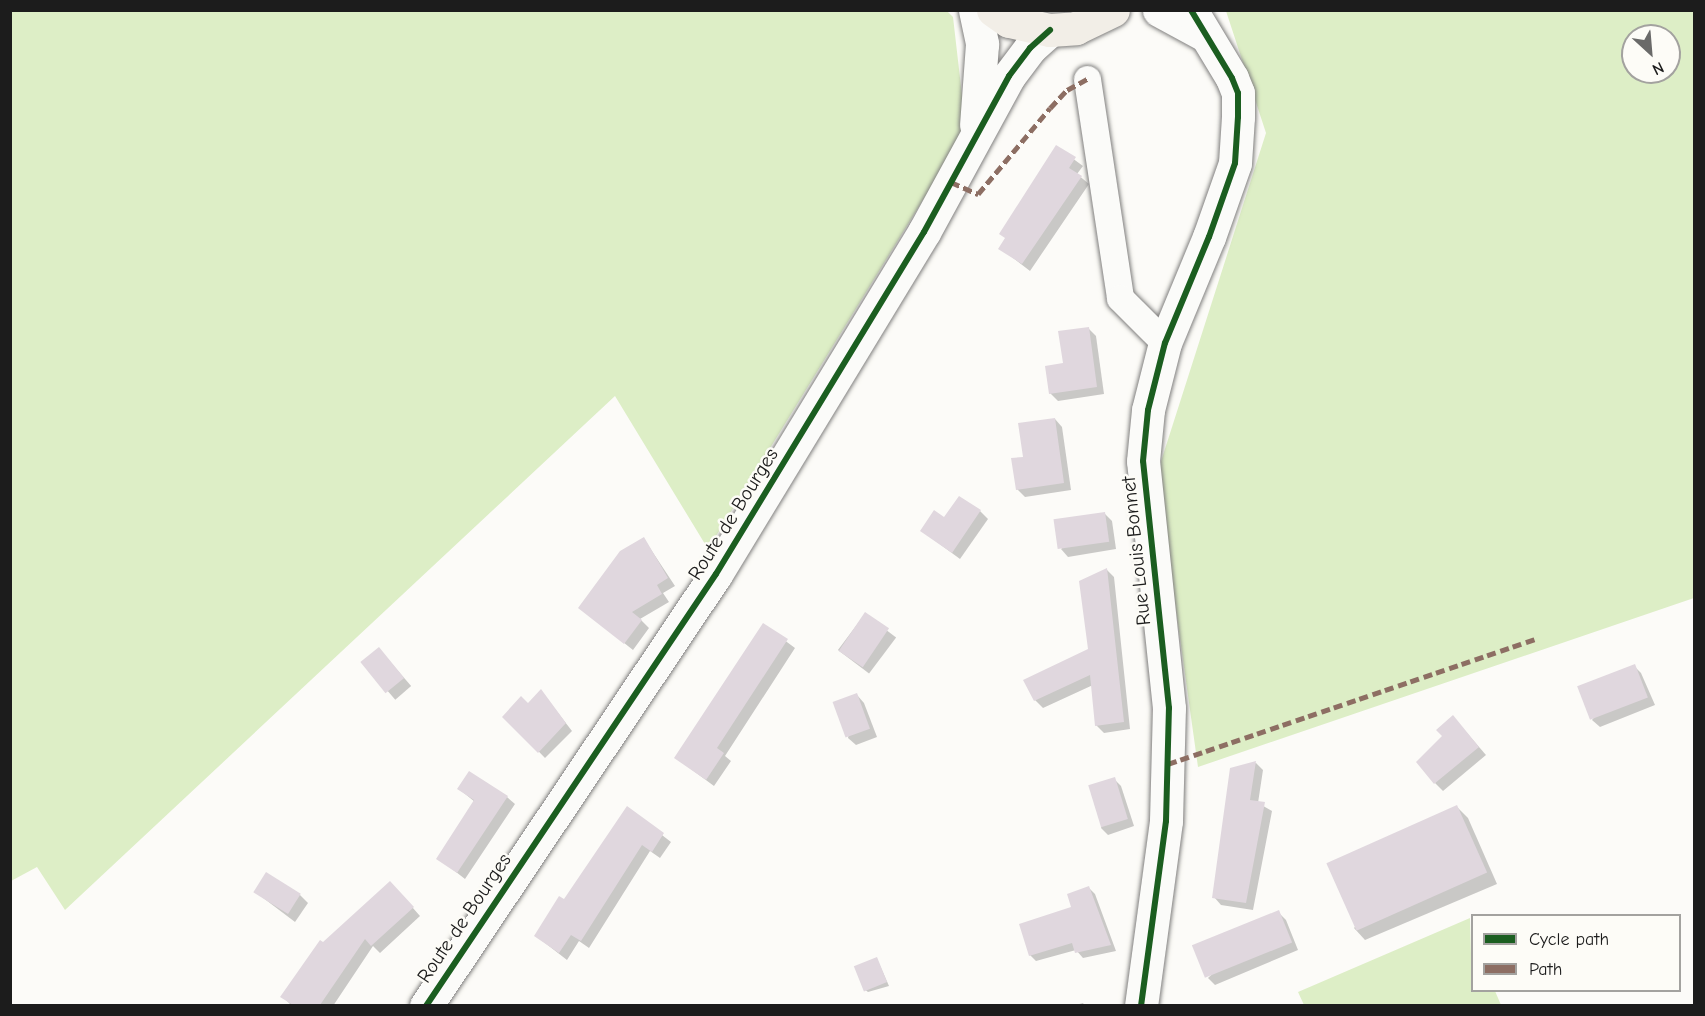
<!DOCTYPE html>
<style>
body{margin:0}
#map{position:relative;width:1705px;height:1016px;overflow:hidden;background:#fcfbf8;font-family:"Comic Neue",sans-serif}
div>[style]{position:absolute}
.green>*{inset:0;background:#ddeec6}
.shadow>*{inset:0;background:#0003;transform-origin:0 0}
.building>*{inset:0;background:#e0d7de;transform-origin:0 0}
.roads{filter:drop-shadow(0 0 2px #81807f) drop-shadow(0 0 2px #81807f)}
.minor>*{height:27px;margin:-13.5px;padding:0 13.5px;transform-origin:13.5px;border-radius:13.5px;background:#fbfbf9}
.tertiary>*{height:33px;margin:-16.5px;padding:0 16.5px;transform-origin:16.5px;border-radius:16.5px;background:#fbfbf9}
.primary>*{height:33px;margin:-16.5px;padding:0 16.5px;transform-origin:16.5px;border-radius:16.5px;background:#f2eee7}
.quiet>*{height:4.5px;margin-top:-2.25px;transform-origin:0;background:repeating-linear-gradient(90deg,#8d6e63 0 9px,transparent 0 13.5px)}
.cycleway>*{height:6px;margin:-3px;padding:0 3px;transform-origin:3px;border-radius:3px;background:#1b5e20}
span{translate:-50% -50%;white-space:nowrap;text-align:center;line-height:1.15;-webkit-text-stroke:5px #fdfcf7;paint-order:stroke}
.street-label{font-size:20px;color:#1c1c1c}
.frame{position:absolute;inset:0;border:12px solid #1c1c1c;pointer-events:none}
.legend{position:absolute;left:1471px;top:914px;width:210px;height:78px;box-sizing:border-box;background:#fdfcf7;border:2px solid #a3a29f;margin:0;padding:8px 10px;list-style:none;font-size:18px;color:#1c1c1c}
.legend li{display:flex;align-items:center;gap:12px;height:30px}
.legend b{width:30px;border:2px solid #a3a29f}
.north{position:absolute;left:1621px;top:24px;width:60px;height:60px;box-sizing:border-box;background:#fdfcf7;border:2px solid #a3a29f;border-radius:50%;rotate:154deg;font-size:16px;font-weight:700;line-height:24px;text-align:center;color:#1c1c1c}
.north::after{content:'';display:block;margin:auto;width:21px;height:27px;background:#6a6a69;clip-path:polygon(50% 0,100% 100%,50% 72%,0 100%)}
</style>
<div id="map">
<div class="green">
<div style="clip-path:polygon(11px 11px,947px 11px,953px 17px,966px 130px,708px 549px,615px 396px,65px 910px,37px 867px,11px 881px)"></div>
<div style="clip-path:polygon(evenodd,1226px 11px,1694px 11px,1694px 598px,1198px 767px,1157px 474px,1266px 133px,1226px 11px,1633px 36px,1669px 36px,1669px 72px,1633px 72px,1633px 36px)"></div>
<div style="clip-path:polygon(1470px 918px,1472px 990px,1495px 991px,1501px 1005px,1304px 1005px,1298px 992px)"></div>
</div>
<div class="shadow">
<div style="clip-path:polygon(1057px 147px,1083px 166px,1077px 174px,1089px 184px,1030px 271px,1000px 248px)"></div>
<div style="clip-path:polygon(1088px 328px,1096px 336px,1104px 394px,1058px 401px,1050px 393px)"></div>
<div style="clip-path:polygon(1055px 419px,1062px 427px,1071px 490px,1025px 497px,1017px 489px,1025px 458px)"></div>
<div style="clip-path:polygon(980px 511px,988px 519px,960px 559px,922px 531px,945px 519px)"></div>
<div style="clip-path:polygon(1104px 513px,1112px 521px,1116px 549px,1068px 557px,1061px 549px)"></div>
<div style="clip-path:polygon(644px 539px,675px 586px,663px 593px,669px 602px,640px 619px,649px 628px,633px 650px,580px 608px)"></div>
<div style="clip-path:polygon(1107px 570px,1114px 577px,1130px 729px,1104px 733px,1096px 725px,1093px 685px,1043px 708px,1035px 700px,1090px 650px)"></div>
<div style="left:865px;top:614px;width:39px;height:45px;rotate:37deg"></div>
<div style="clip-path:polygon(764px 625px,795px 648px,725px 756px,731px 761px,714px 786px,676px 758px)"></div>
<div style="left:379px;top:649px;width:49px;height:21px;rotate:49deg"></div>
<div style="clip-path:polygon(1634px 666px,1641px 673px,1655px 705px,1600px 727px,1592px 720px)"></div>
<div style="clip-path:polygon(541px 691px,572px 731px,545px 758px,504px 716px,528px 705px)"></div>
<div style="clip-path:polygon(857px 695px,864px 703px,877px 737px,856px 745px,848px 738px)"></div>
<div style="clip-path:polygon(1460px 725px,1486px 755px,1443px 791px,1435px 783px)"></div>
<div style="clip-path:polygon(1256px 763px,1263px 770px,1258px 803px,1272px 811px,1253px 910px,1221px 905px,1214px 897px,1232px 769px)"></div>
<div style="clip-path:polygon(1114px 779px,1121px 786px,1134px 826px,1108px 835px,1101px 828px)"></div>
<div style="clip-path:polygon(459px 789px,507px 797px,515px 804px,465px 879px,438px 858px,475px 802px)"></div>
<div style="clip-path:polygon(1457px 807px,1468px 818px,1497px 884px,1365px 940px,1354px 928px)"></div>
<div style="clip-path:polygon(627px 808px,671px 842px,660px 858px,650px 851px,589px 948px,579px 941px,567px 960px,536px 936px,565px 901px)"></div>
<div style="clip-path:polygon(1089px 888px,1095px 894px,1116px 951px,1083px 958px,1076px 950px,1036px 961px,1030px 955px)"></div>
<div style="clip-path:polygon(254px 891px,300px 895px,308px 903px,295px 922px)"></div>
<div style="clip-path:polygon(398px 891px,420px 916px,380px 953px,373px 946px,333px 1006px,292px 1006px,282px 996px,323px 944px)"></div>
<div style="clip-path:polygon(1278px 912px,1286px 920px,1298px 950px,1215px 985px,1208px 978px)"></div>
<div style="clip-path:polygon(877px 959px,889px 986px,868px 992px,864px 989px)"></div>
<div style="clip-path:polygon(1083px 1003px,1085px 1006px,1072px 1006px)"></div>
</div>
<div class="building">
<div style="clip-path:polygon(1056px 145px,1076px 157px,1069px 168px,1082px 176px,1022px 264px,998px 249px,1005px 238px,999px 234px)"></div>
<div style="clip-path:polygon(1089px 327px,1097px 387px,1049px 394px,1045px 366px,1063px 363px,1058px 331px)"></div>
<div style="clip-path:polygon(1055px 418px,1064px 483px,1016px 490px,1011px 458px,1023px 457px,1018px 423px)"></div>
<div style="clip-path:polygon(959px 496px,981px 510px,952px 553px,920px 531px,934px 510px,944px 517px)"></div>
<div style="left:1105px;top:512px;width:30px;height:52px;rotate:82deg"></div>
<div style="clip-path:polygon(644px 537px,668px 578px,657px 585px,662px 594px,632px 612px,642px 620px,624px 644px,578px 608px,620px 551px)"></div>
<div style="clip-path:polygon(1107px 568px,1124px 722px,1095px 726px,1090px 675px,1034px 701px,1023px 680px,1088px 649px,1079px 581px)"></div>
<div style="left:865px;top:612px;width:29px;height:47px;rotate:34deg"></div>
<div style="clip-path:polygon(763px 623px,788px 639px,717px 748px,724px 753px,706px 780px,674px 758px)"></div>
<div style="left:379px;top:647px;width:40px;height:24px;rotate:51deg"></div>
<div style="left:1635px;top:664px;width:36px;height:62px;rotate:69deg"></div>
<div style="clip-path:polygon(541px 689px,566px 723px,538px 753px,502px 717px,521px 696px,528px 703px)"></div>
<div style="left:857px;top:693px;width:38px;height:26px;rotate:70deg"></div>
<div style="clip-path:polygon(1453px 715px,1479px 747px,1434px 784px,1416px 762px,1442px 736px,1436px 730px)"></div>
<div style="clip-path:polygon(1256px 761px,1250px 800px,1265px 802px,1246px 903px,1212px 898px,1230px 768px)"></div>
<div style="clip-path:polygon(469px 771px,508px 796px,457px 873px,436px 859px,474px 800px,457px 789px)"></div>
<div style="left:1115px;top:777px;width:44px;height:28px;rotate:73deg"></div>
<div style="left:1457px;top:805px;width:74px;height:143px;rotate:66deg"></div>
<div style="clip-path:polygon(627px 806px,664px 833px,652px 852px,642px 845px,581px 941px,571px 935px,559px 953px,534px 936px,559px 896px,564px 899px)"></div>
<div style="left:266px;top:872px;width:41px;height:24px;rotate:32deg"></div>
<div style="clip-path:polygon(390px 881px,414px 907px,371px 946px,365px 939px,320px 1005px,293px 1005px,280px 997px,320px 940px,323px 942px)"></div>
<div style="clip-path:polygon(1089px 886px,1111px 945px,1075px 953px,1072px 943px,1029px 956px,1019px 924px,1071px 907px,1067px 894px)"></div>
<div style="left:1279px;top:910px;width:35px;height:94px;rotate:68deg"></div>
<div style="left:877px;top:957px;width:27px;height:25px;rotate:68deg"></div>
</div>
<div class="roads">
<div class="minor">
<div style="left:1087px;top:79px;width:221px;rotate:81.4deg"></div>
<div style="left:1120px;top:298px;width:64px;rotate:45deg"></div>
</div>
<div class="tertiary">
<div style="left:975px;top:10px;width:35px;rotate:78deg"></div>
<div style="left:982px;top:44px;width:81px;rotate:94.2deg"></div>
<div style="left:1159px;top:10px;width:52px;rotate:28.5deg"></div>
<div style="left:426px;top:1006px;width:520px;rotate:-56.13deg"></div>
<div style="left:716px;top:574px;width:400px;rotate:-58.7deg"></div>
<div style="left:924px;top:232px;width:178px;rotate:-61.4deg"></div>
<div style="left:1009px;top:76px;width:35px;rotate:-53deg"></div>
<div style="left:1030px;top:48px;width:27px;rotate:-42deg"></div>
<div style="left:1141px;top:1006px;width:187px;rotate:-82.3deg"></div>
<div style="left:1166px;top:821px;width:113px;rotate:-88.5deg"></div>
<div style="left:1169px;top:708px;width:248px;rotate:-96deg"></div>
<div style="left:1143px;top:461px;width:51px;rotate:-84.4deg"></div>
<div style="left:1148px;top:410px;width:69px;rotate:-75.8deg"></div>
<div style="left:1165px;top:343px;width:115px;rotate:-67.5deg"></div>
<div style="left:1209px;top:237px;width:78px;rotate:-70.6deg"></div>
<div style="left:1235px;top:163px;width:46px;rotate:-86.3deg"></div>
<div style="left:1238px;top:117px;width:24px;rotate:-90deg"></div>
<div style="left:1238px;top:93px;width:16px;rotate:-112deg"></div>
<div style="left:1232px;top:78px;width:79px;rotate:-121.1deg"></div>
</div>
<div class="primary">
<div style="left:993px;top:10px;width:19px;rotate:35deg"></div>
<div style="left:1009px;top:21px;width:42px;rotate:12.4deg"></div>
<div style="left:1050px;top:30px;width:26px;rotate:-4deg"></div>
<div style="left:1076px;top:28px;width:41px;rotate:-25.9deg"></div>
</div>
</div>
<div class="quiet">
<div style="left:951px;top:182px;width:30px;rotate:24deg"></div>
<div style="left:978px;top:194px;width:112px;rotate:-50.1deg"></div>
<div style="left:1050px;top:108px;width:25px;rotate:-47deg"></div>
<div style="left:1067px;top:90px;width:23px;rotate:-29deg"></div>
<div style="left:1168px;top:764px;width:389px;rotate:-18.8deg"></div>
</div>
<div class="cycleway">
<div style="left:426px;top:1006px;width:520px;rotate:-56.13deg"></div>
<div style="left:716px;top:574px;width:400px;rotate:-58.7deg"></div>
<div style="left:924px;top:232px;width:178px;rotate:-61.4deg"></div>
<div style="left:1009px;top:76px;width:35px;rotate:-53deg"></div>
<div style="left:1030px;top:48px;width:27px;rotate:-42deg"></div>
<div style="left:1141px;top:1006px;width:187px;rotate:-82.3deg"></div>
<div style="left:1166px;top:821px;width:113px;rotate:-88.5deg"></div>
<div style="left:1169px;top:708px;width:248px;rotate:-96deg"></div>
<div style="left:1143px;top:461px;width:51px;rotate:-84.4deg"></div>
<div style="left:1148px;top:410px;width:69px;rotate:-75.8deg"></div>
<div style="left:1165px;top:343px;width:115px;rotate:-67.5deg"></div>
<div style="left:1209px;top:237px;width:78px;rotate:-70.6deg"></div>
<div style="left:1235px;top:163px;width:46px;rotate:-86.3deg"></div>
<div style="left:1238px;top:117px;width:24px;rotate:-90deg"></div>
<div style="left:1238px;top:93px;width:16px;rotate:-112deg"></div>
<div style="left:1232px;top:78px;width:79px;rotate:-121.1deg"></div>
</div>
<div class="street-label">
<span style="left:733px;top:514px;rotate:-58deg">Route de Bourges</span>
<span style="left:1136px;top:551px;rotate:-96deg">Rue Louis Bonnet</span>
<span style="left:464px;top:918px;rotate:-56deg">Route de Bourges</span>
</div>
<div class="frame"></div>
<ul class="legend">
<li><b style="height:8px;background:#1b5e20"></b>Cycle path</li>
<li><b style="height:8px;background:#8d6e63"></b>Path</li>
</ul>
<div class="north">N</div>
</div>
